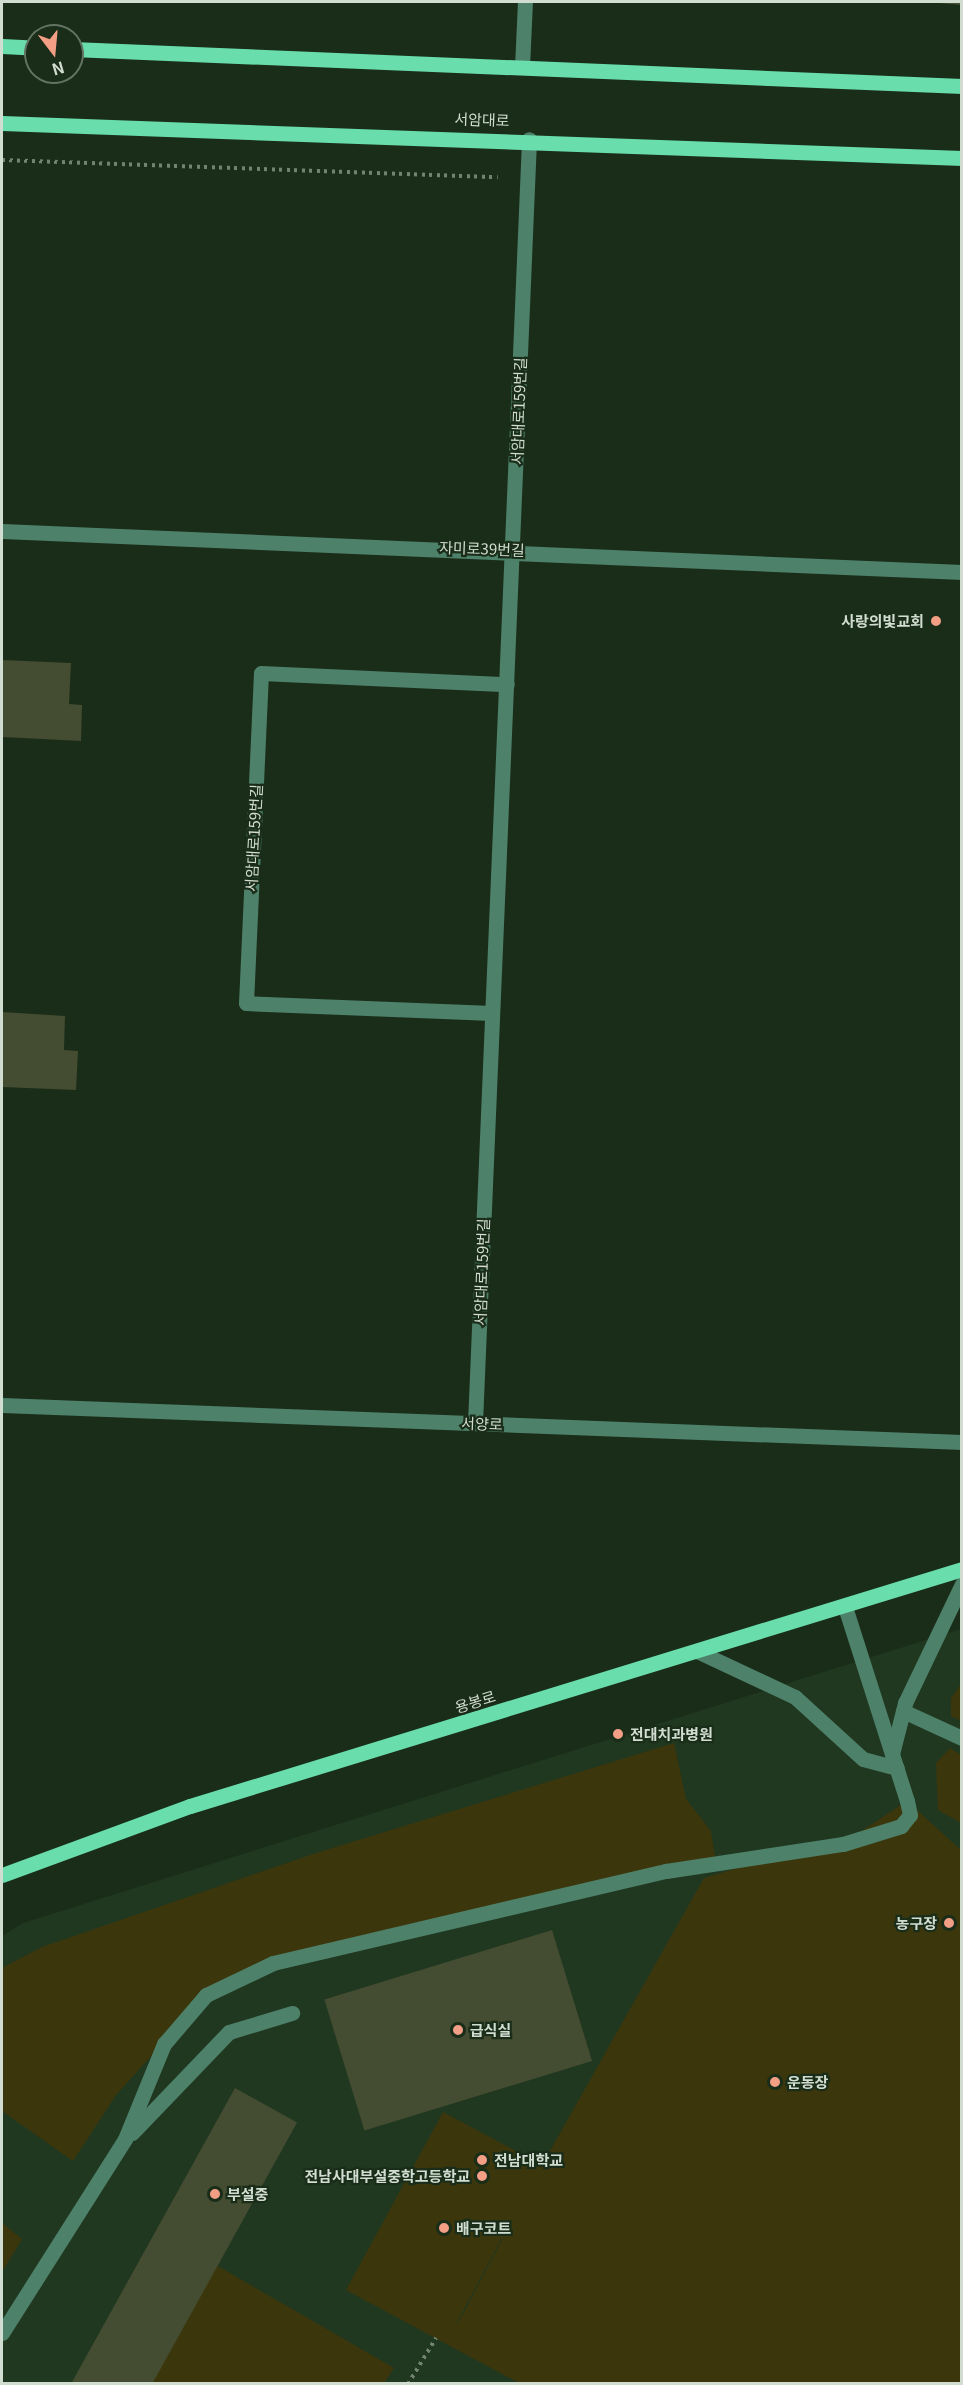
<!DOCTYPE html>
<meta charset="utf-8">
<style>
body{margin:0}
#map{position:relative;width:963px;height:2385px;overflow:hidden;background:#1a2d19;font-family:Georgia,"Noto Sans KR",serif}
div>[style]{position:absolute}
.built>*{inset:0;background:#213820}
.green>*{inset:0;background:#3c360c}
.building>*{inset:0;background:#444c31;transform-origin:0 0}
.path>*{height:4px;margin-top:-2px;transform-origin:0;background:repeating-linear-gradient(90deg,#738372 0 3px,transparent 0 7.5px)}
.minor>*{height:15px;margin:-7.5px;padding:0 7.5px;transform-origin:7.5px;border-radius:7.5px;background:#4d816a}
.major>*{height:15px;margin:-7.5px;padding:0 7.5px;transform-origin:7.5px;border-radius:7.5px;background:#69ddac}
.dots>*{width:16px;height:16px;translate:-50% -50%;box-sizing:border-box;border:3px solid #1a2d19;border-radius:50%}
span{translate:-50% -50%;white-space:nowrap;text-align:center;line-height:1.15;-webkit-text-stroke:4.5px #1a2d19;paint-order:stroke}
.street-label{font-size:15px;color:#d1ddd0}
.poi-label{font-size:15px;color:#d1ddd0;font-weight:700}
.right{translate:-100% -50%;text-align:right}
.left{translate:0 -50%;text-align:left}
.frame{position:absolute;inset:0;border:3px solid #d1ddd0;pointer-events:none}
.north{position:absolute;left:24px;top:24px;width:60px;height:60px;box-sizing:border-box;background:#1a2d19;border:2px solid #637362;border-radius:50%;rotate:164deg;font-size:16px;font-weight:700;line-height:24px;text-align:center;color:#d1ddd0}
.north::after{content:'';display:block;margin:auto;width:21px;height:27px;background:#f39f85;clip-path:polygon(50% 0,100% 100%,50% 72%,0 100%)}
</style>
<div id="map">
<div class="built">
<div style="clip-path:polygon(961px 1629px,961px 2383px,2px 2383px,2px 1936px,23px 1923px)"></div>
</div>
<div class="green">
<div style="clip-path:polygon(961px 1684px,962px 1684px,961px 1721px,951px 1716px,951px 1698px)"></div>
<div style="clip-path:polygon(674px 1743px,686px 1799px,711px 1831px,716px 1864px,273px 1963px,206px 1995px,116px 2095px,73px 2161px,2px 2111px,2px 1968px,42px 1947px,313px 1854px)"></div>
<div style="clip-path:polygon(950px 1748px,961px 1755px,961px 1823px,938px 1810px,936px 1763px)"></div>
<div style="clip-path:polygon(evenodd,907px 1801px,962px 1851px,961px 2383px,519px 2383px,346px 2290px,443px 2112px,542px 2165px,704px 1878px,860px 1832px,907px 1801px,503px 2238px,464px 2312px,454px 2328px,502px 2238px,503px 2238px)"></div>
<div style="clip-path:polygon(2px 2223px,22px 2239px,2px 2272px)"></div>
<div style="clip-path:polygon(216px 2265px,394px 2368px,384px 2383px,148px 2384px)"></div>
</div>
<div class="building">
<div style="clip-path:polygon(938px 2px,962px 2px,962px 5px,938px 3px)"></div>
<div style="clip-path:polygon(2px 660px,71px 663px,69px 704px,82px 705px,81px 741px,2px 737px)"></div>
<div style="clip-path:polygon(2px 1012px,65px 1016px,64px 1050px,78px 1051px,76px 1090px,2px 1087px)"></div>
<div style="left:552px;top:1930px;width:137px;height:238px;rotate:73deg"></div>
<div style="left:235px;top:2088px;width:71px;height:341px;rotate:29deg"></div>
</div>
<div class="path">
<div style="left:2px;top:160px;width:496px;rotate:2deg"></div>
<div style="left:408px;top:2384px;width:54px;rotate:-58.7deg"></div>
</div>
<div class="minor">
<div style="left:522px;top:67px;width:65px;rotate:-87.4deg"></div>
<div style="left:2px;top:531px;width:961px;rotate:2.45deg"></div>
<div style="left:492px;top:1013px;width:246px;rotate:-177.7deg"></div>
<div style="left:246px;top:1003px;width:330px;rotate:-87.4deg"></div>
<div style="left:261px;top:673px;width:246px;rotate:2.6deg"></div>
<div style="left:2px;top:1405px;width:961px;rotate:2.21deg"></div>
<div style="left:475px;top:1423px;width:1285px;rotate:-87.59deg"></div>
<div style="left:699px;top:1652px;width:106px;rotate:25.1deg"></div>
<div style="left:795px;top:1697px;width:92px;rotate:42.4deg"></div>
<div style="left:863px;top:1759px;width:35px;rotate:15deg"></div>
<div style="left:903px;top:1711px;width:65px;rotate:24.6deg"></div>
<div style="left:892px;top:1754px;width:53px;rotate:-75.7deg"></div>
<div style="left:905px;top:1703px;width:132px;rotate:-64.4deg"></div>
<div style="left:132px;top:2133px;width:140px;rotate:-46.2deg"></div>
<div style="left:229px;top:2032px;width:66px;rotate:-16.8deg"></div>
<div style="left:2px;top:2333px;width:230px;rotate:-57.6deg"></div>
<div style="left:125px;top:2139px;width:103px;rotate:-67.7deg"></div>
<div style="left:164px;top:2044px;width:65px;rotate:-49.4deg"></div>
<div style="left:206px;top:1995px;width:74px;rotate:-25.5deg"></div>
<div style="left:273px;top:1963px;width:404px;rotate:-13.2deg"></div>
<div style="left:666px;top:1871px;width:179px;rotate:-8.7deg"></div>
<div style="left:843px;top:1844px;width:61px;rotate:-17.2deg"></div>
<div style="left:901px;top:1826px;width:14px;rotate:-51deg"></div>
<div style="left:910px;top:1815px;width:14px;rotate:-102deg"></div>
<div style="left:907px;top:1801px;width:204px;rotate:-107.7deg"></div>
</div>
<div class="major">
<div style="left:2px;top:46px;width:34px;rotate:3deg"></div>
<div style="left:72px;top:49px;width:891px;rotate:2.38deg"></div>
<div style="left:2px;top:123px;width:961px;rotate:2.09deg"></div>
<div style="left:2px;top:1875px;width:200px;rotate:-20.2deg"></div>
<div style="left:190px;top:1806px;width:808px;rotate:-17.07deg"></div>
</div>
<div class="dots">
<div style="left:936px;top:621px;background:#f39f85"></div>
<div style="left:618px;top:1734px;background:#f39f85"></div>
<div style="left:949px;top:1923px;background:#f39f85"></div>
<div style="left:458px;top:2030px;background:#f39f85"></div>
<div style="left:775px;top:2082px;background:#f39f85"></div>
<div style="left:482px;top:2160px;background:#f39f85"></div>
<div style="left:482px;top:2176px;background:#f39f85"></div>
<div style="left:215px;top:2194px;background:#f39f85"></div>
<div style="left:444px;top:2228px;background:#f39f85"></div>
</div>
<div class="street-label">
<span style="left:482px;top:119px;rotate:2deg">서암대로</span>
<span style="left:518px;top:411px;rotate:-88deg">서암대로159번길</span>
<span style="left:482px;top:548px;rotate:2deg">자미로39번길</span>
<span style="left:253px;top:838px;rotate:-87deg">서암대로159번길</span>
<span style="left:481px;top:1272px;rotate:-88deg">서암대로159번길</span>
<span style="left:482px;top:1423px;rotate:2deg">서양로</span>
<span style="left:475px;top:1701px;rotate:-17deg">용봉로</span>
</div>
<div class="poi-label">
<span class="right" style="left:924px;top:621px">사랑의빛교회</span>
<span class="left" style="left:630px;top:1734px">전대치과병원</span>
<span class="right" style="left:937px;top:1923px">농구장</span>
<span class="left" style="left:470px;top:2030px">급식실</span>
<span class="left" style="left:787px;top:2082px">운동장</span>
<span class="left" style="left:494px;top:2160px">전남대학교</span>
<span class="right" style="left:470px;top:2176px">전남사대부설중학고등학교</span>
<span class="left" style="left:227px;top:2194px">부설중</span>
<span class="left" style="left:456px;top:2228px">배구코트</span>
</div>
<div class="frame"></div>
<div class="north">N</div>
</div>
